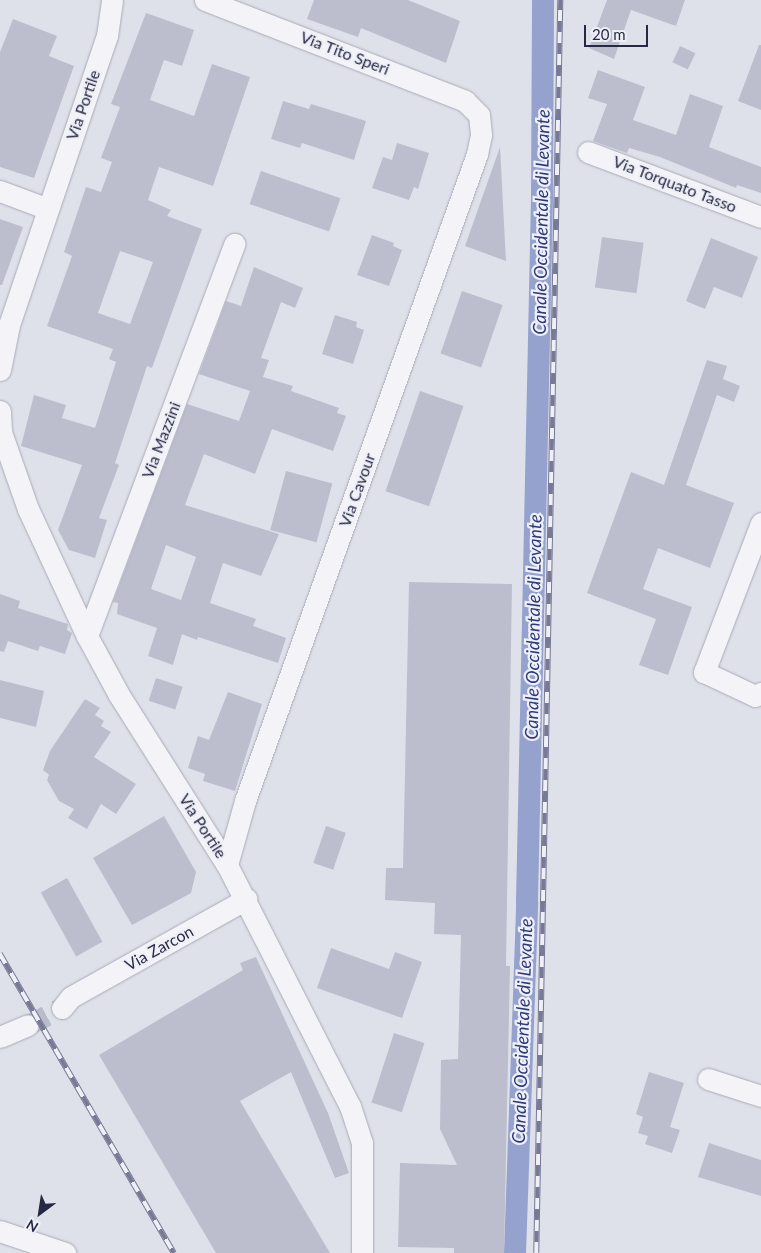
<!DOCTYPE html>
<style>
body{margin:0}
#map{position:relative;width:761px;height:1253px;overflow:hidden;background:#dfe1ea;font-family:Lato,sans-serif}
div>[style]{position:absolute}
.canal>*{height:22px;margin:-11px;padding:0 11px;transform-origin:11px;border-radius:11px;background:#96a2ce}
.building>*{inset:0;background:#bcbece;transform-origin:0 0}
.street-tunnel>*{height:21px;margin-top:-10.5px;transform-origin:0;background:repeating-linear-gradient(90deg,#babcc9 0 21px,transparent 0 32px)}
.roads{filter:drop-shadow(0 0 1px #a8aab8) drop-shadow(0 0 1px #a8aab8)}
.street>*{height:21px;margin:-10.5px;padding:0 10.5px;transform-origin:10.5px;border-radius:10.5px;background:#f3f3f8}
.rail>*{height:5.5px;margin-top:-2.75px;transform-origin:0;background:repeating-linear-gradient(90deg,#eff0f7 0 11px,#777a95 0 22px);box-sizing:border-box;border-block:1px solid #777a95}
span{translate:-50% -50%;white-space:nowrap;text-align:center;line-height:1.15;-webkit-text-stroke:4.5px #eff0f7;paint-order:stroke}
.street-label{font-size:16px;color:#262943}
.water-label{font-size:18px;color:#2c3a7c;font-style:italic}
.north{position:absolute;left:15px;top:1188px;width:50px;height:50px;-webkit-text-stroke:4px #eff0f7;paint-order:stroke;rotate:211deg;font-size:14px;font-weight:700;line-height:20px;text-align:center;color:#262943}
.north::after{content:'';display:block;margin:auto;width:18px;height:22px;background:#262943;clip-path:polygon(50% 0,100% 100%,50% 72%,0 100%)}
.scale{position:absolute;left:584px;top:25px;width:64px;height:22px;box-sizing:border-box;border:2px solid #262943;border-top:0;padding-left:6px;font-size:15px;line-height:18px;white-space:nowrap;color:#262943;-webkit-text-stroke:4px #eff0f7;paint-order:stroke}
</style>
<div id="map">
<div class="canal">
<div style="left:515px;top:1253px;width:351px;rotate:-88deg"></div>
<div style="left:527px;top:902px;width:705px;rotate:-88.78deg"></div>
<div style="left:542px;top:197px;width:197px;rotate:-89.7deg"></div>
</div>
<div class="building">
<div style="clip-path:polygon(314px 0,408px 0,460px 21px,446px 63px,361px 28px,358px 37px,307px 19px)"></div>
<div style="clip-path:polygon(607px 0,685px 0,676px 26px,631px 10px,614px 59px,589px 48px)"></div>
<div style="clip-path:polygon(evenodd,146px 13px,194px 30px,182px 66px,164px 60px,150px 100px,194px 116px,212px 64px,250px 77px,213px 186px,159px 167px,148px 200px,171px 210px,167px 216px,202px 229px,152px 368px,147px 366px,115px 463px,119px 465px,99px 518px,107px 520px,95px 558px,69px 550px,58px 530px,82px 465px,21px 446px,34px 395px,66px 405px,62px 418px,95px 428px,116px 362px,109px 359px,113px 349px,47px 326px,72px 256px,64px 252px,86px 187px,101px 192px,112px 162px,101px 158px,120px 107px,111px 104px,146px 13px,120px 251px,153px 262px,130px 324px,98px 313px,120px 251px)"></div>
<div style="clip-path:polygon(13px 19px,57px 36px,49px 56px,74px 66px,34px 178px,0 167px,0 52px)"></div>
<div style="clip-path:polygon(759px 45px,761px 45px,761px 110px,738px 101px)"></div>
<div style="left:680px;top:46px;width:17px;height:18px;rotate:25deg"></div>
<div style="clip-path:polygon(598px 70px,645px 87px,633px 120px,676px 135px,690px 94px,723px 106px,709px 147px,761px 167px,761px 193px,737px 185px,736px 188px,660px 157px,629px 148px,627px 153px,593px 141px,607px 104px,588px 98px)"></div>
<div style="clip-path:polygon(283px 101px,309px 109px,311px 104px,366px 121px,354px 160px,302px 143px,300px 148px,271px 139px)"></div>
<div style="clip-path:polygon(397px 143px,429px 153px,418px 189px,414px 187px,409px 200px,372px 188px,383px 157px,392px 160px)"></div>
<div style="clip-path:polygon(500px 147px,506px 261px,465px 246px)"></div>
<div style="left:261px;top:171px;width:84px;height:35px;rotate:19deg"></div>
<div style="clip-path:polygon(0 219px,23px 227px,2px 285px,0 285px)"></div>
<div style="clip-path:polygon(372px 235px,394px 243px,393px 246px,402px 250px,389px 286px,357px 275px)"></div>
<div style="left:602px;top:237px;width:42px;height:51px;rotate:8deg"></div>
<div style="clip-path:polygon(711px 238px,758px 257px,742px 298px,714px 287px,705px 309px,686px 301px)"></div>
<div style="clip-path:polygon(evenodd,254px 267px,303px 288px,295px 308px,281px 302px,261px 358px,269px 360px,263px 377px,293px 386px,291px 391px,339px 408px,337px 413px,346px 416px,333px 451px,272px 429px,255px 474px,204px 454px,185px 505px,279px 534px,261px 576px,223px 563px,210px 603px,256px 619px,253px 626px,286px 638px,278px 663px,198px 637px,197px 640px,182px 634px,173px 665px,148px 656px,157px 628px,117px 614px,118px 603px,113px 602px,187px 404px,239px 421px,250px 391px,199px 374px,226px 301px,241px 306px,254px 267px,166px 545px,196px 557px,181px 600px,151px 589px,166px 545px)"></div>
<div style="left:462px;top:291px;width:43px;height:66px;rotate:19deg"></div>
<div style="clip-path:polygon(335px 315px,357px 322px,356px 327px,364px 330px,353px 364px,322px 354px)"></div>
<div style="clip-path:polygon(707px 360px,727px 366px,723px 379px,740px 386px,734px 402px,717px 395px,686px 485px,734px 503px,710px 568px,658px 548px,643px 589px,692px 607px,668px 675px,639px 665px,656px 619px,587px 593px,631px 472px,664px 485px)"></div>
<div style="left:420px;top:391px;width:46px;height:106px;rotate:19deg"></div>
<div style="left:286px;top:471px;width:48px;height:61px;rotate:15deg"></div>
<div style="clip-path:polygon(409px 582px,512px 584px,506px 966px,510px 966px,504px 1253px,454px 1253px,454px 1248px,398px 1247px,400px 1163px,457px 1165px,440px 1129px,441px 1060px,458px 1059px,461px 935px,434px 934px,435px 903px,385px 900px,386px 868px,403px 868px)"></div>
<div style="clip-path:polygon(0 594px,20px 601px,18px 608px,68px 624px,67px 630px,72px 633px,65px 654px,40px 646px,38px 651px,8px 641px,4px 652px,0 651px)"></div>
<div style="left:156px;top:678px;width:28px;height:24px;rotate:18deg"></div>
<div style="clip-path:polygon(0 680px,44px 691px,36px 727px,0 718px)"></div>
<div style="clip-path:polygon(228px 692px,262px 704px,235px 791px,203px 781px,205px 774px,188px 768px,198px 736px,209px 740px)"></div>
<div style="clip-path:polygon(85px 699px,100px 708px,95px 715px,104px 721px,101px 726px,111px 732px,94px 757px,136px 784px,116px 814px,101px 804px,87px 829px,68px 818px,74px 809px,59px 801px,47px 780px,49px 775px,43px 770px,50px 751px)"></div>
<div style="clip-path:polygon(164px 816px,196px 872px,191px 893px,132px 925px,93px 858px)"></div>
<div style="left:326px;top:826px;width:21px;height:39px;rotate:19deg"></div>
<div style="left:67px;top:878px;width:73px;height:30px;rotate:61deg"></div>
<div style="clip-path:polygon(331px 948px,389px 969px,395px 952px,422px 962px,402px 1018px,317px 988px)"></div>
<div style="clip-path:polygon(256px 957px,328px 1113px,349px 1173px,335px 1178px,291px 1072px,240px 1101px,330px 1253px,216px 1253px,99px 1055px,243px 970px,240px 963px)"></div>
<div style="left:394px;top:1033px;width:32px;height:73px;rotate:18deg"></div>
<div style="clip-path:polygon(649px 1072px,684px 1083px,670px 1127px,680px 1130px,672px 1153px,645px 1144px,648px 1136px,638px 1133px,643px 1117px,636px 1114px)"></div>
<div style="clip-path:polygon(709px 1143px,761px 1160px,761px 1196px,698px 1177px)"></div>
</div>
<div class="street-tunnel">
<div style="left:28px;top:1025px;width:38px;rotate:-27deg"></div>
</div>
<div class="roads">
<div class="street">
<div style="left:205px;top:0;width:279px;rotate:21.2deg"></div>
<div style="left:465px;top:101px;width:20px;rotate:45deg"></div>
<div style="left:479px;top:115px;width:20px;rotate:84deg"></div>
<div style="left:481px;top:135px;width:19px;rotate:102deg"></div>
<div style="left:477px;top:154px;width:687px;rotate:109.73deg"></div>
<div style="left:245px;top:801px;width:66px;rotate:105.7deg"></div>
<div style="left:588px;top:152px;width:185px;rotate:20.6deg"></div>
<div style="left:0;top:191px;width:51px;rotate:20.6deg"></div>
<div style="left:0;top:370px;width:46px;rotate:-78.7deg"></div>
<div style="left:9px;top:325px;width:305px;rotate:-71.3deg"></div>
<div style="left:107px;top:36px;width:36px;rotate:-82deg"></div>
<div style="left:0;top:411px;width:21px;rotate:87deg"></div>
<div style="left:1px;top:432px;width:82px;rotate:70.7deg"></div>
<div style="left:28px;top:509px;width:140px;rotate:65.1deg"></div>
<div style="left:87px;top:636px;width:67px;rotate:61.5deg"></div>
<div style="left:119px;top:695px;width:201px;rotate:57.6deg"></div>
<div style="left:227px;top:865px;width:271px;rotate:63deg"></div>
<div style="left:350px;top:1106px;width:39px;rotate:72deg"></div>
<div style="left:362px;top:1143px;width:110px;rotate:90deg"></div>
<div style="left:761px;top:523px;width:160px;rotate:110.9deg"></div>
<div style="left:704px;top:672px;width:56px;rotate:25.2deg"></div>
<div style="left:755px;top:696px;width:7px;rotate:-27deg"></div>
<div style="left:87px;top:636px;width:419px;rotate:-69.4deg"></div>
<div style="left:62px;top:1008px;width:14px;rotate:-51deg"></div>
<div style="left:71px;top:997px;width:201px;rotate:-29.2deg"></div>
<div style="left:0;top:1037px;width:30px;rotate:-23deg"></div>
<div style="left:708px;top:1079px;width:56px;rotate:17.8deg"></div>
<div style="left:0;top:1231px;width:69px;rotate:18.7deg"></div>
</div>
</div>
<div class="rail">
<div style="left:0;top:954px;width:346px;rotate:59.8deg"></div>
<div style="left:536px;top:1253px;width:1253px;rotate:-88.9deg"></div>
</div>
<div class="street-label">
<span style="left:345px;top:53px;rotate:21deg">Via Tito Speri</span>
<span style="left:83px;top:105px;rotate:-71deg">Via Portile</span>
<span style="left:675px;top:184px;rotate:21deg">Via Torquato Tasso</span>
<span style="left:161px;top:440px;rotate:-69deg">Via Mazzini</span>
<span style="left:357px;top:490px;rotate:-70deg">Via Cavour</span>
<span style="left:203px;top:826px;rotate:57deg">Via Portile</span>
<span style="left:159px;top:948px;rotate:-29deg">Via Zarcon</span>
</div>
<div class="water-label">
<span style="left:541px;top:222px;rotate:-89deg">Canale Occidentale di Levante</span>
<span style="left:533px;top:627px;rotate:-89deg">Canale Occidentale di Levante</span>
<span style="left:522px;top:1031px;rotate:-88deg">Canale Occidentale di Levante</span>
</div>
<div class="north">N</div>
<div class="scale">20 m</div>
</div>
